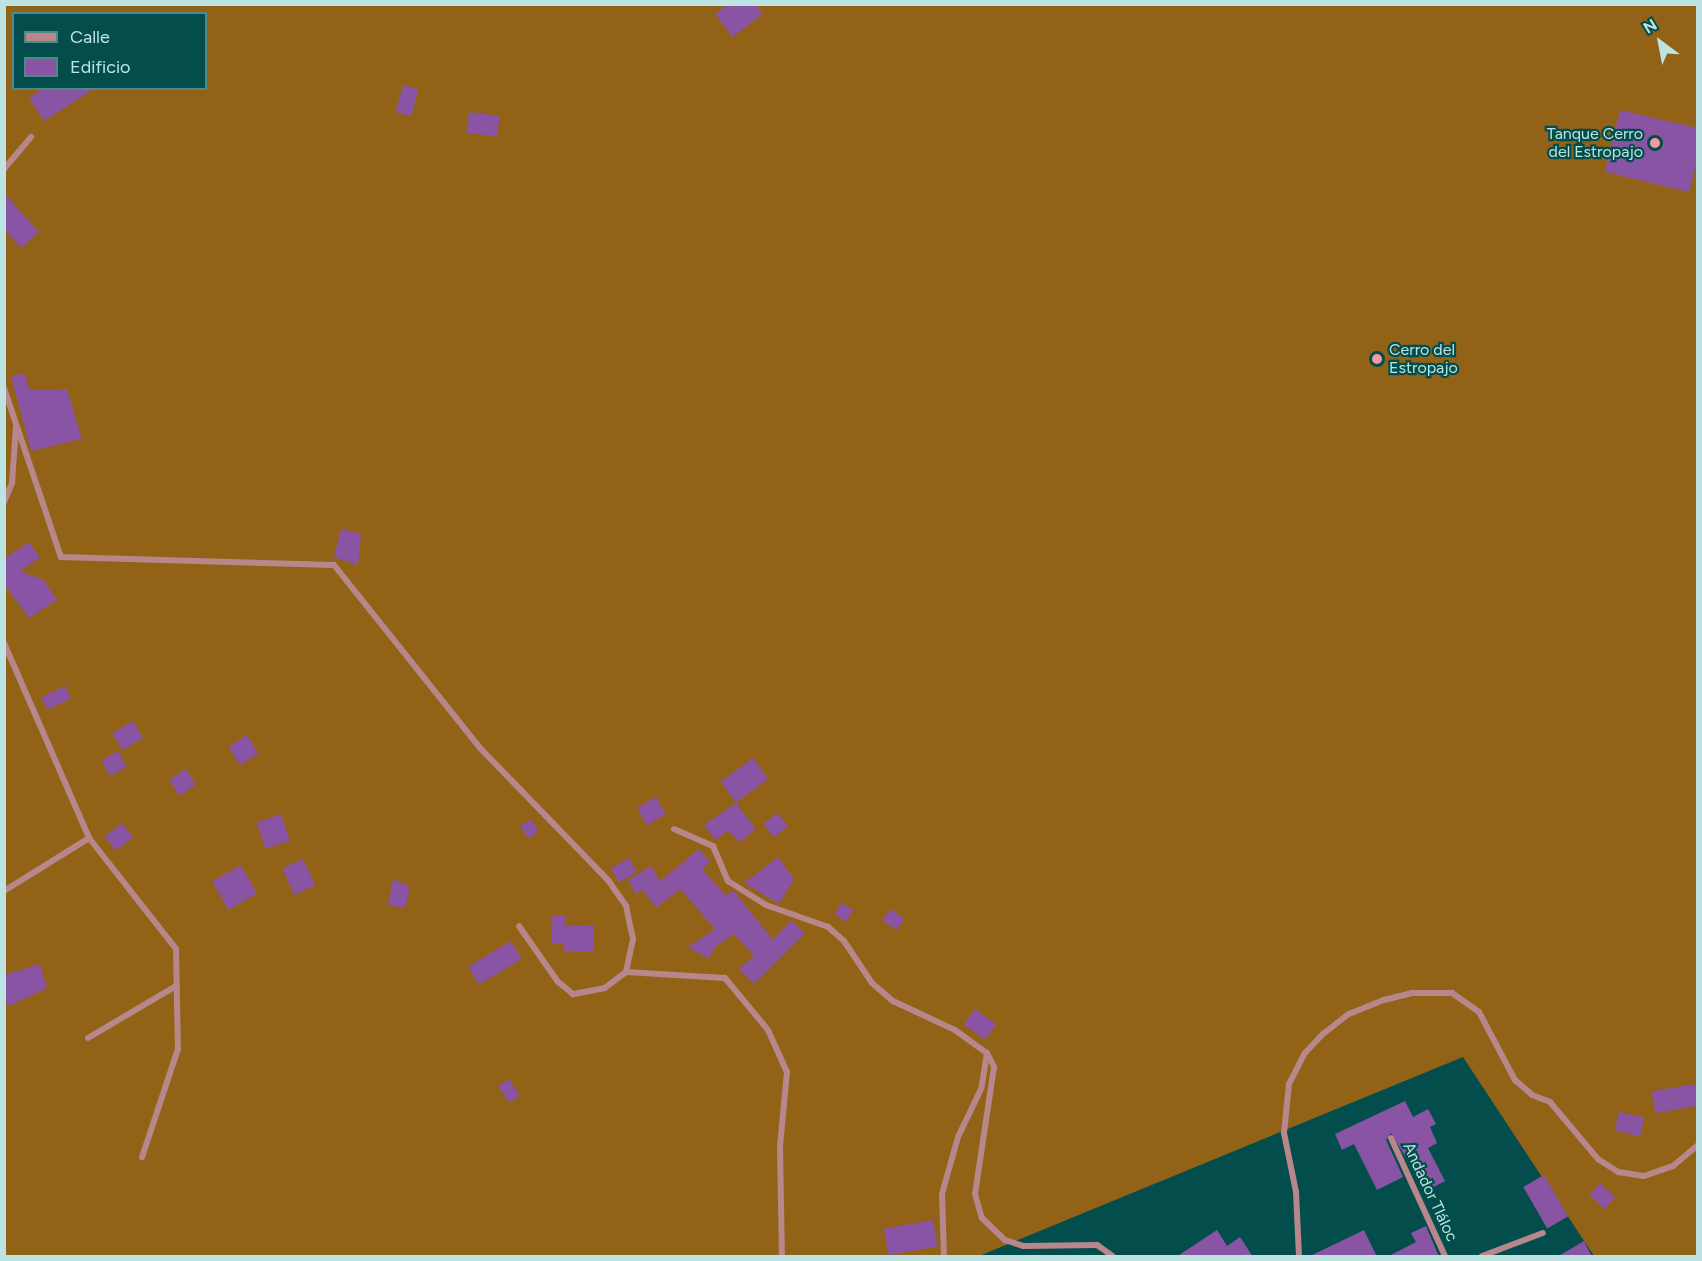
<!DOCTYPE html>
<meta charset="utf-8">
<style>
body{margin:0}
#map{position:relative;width:1702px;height:1261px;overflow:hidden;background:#034d4c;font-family:Figtree,sans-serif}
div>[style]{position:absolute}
.forest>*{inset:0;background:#926316}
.building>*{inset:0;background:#8954a3;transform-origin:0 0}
.street>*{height:6px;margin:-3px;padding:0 3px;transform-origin:3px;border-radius:3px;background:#b7878b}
.dots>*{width:16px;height:16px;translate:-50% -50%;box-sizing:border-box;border:3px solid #034d4c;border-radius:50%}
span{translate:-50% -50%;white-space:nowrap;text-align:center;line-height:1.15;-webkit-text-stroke:4.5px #034d4c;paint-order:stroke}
.poi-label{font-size:16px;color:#bde4e2}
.right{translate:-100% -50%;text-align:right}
.left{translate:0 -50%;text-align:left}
.street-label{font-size:16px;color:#bde4e2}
.frame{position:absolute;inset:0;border:6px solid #bde4e2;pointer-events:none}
.legend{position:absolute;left:12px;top:12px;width:195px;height:78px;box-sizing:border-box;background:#034d4c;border:2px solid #4d8988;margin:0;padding:8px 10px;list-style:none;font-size:18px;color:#bde4e2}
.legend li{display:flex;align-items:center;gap:12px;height:30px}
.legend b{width:30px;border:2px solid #4d8988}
.north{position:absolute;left:1630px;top:12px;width:60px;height:60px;-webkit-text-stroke:4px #034d4c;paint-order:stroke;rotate:328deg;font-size:16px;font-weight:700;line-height:24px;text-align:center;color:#bde4e2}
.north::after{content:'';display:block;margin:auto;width:21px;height:27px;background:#bde4e2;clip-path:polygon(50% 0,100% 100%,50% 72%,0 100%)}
</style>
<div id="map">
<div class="forest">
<div style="clip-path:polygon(evenodd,5px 5px,1697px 5px,1697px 1256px,1594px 1256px,1463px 1057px,979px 1256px,5px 1256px,5px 5px,14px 14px,206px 14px,206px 88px,14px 88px,14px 14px)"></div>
</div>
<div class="building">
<div style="clip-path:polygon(728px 4px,755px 4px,763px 14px,732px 37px,715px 14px)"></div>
<div style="left:403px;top:85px;width:16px;height:28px;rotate:15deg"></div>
<div style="clip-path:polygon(44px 88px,95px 88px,44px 121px,29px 98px)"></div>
<div style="clip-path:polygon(1620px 110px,1698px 128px,1698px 157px,1689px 192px,1605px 172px)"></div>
<div style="left:469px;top:112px;width:31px;height:21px;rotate:7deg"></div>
<div style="clip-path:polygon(4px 193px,39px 232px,21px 248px,4px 229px)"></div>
<div style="clip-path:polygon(24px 373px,30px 390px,67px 389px,82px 439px,31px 451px,11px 376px)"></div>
<div style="clip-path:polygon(341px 529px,361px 534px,358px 565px,334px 557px)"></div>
<div style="clip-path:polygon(29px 542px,40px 558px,20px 571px,44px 580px,57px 600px,29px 618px,4px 584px,4px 559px)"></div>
<div style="left:65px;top:686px;width:14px;height:26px;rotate:65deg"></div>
<div style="left:133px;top:721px;width:20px;height:24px;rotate:60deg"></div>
<div style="left:247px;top:735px;width:22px;height:22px;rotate:58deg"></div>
<div style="left:118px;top:751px;width:18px;height:19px;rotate:61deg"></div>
<div style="left:753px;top:758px;width:26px;height:40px;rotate:54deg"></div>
<div style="left:186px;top:769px;width:19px;height:20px;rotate:58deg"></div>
<div style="left:656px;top:797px;width:20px;height:22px;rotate:60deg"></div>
<div style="clip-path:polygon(736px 803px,756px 829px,740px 842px,728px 831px,715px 840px,704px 825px)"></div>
<div style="left:778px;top:813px;width:17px;height:18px;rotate:54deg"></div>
<div style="left:281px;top:814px;width:28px;height:26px;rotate:71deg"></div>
<div style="left:531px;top:819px;width:15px;height:13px;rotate:58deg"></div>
<div style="left:122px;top:823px;width:18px;height:22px;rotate:52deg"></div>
<div style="clip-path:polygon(699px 849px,710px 862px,702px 869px,726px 896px,733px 890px,773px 940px,791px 920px,805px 933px,754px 984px,739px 969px,754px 956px,734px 934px,716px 946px,708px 959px,688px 947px,715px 929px,680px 889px,656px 908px,643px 890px,636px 894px,628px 880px,651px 866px,660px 881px)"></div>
<div style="clip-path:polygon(778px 857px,794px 879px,779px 904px,744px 883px)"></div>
<div style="left:629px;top:858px;width:16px;height:21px;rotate:60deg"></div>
<div style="left:303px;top:859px;width:29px;height:23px;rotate:65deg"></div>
<div style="left:241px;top:865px;width:33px;height:33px;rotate:61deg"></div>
<div style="clip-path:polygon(393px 879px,410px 887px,405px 908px,388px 905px)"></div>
<div style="left:841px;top:903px;width:14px;height:13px;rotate:30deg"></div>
<div style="left:890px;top:909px;width:17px;height:14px;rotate:33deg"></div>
<div style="clip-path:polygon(552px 916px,566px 916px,565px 926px,594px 925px,594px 952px,564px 952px,564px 944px,552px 944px)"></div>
<div style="left:511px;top:941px;width:21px;height:50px;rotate:59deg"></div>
<div style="clip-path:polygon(40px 964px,47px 988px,9px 1006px,4px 999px,4px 975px)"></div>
<div style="left:975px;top:1009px;width:26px;height:19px;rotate:36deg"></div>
<div style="left:509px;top:1079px;width:20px;height:13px;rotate:57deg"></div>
<div style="left:1694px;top:1084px;width:22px;height:43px;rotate:80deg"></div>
<div style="clip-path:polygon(1405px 1101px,1413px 1117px,1428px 1109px,1436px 1124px,1430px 1127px,1437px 1143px,1428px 1148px,1445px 1181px,1426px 1191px,1391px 1133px,1386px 1140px,1403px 1177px,1377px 1190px,1354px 1144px,1342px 1150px,1335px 1134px)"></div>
<div style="left:1619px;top:1112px;width:26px;height:19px;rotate:13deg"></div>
<div style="left:1544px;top:1175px;width:48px;height:24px;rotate:60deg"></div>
<div style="left:1600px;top:1183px;width:21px;height:16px;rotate:43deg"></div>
<div style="left:933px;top:1220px;width:27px;height:50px;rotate:80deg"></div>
<div style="clip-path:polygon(1426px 1226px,1439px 1257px,1387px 1257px,1416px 1242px,1411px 1233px)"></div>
<div style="clip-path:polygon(1217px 1230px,1227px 1246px,1240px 1237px,1253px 1257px,1176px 1257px)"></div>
<div style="clip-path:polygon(1364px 1230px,1377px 1257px,1308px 1257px)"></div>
<div style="clip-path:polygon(1584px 1241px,1592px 1257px,1557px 1257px)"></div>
</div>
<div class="street">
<div style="left:4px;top:169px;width:42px;rotate:-49.8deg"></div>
<div style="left:4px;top:388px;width:178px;rotate:71.4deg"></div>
<div style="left:61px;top:557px;width:273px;rotate:1.7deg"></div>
<div style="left:334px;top:565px;width:234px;rotate:51.4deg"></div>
<div style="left:480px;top:748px;width:184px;rotate:45.9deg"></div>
<div style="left:608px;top:880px;width:32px;rotate:55deg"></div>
<div style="left:626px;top:906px;width:34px;rotate:78deg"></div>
<div style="left:633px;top:939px;width:34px;rotate:102deg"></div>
<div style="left:626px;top:972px;width:26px;rotate:143deg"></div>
<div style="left:605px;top:988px;width:33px;rotate:169deg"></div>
<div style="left:573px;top:994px;width:19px;rotate:-141deg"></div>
<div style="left:558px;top:982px;width:68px;rotate:-124.9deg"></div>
<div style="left:4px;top:502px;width:21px;rotate:-67deg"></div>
<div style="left:12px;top:483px;width:57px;rotate:-86deg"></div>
<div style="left:4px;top:643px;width:213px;rotate:66.4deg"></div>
<div style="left:89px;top:838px;width:141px;rotate:51.9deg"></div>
<div style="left:176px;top:949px;width:100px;rotate:88.9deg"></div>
<div style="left:178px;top:1049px;width:114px;rotate:108.4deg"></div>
<div style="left:674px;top:829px;width:43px;rotate:23.6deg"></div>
<div style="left:713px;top:846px;width:38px;rotate:67deg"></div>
<div style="left:728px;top:881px;width:45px;rotate:32.3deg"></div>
<div style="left:766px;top:905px;width:66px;rotate:19.5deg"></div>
<div style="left:828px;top:927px;width:21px;rotate:41deg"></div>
<div style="left:844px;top:941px;width:50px;rotate:56.3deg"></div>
<div style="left:872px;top:983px;width:28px;rotate:41deg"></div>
<div style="left:893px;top:1001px;width:68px;rotate:25.1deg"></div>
<div style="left:955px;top:1030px;width:39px;rotate:36deg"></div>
<div style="left:987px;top:1053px;width:36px;rotate:99deg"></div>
<div style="left:981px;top:1089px;width:53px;rotate:115.6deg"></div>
<div style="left:958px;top:1137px;width:59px;rotate:105.7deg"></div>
<div style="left:942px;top:1194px;width:62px;rotate:88.2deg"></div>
<div style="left:4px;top:891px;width:100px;rotate:-31.9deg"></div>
<div style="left:626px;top:972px;width:99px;rotate:3.5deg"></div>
<div style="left:725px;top:978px;width:67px;rotate:50.4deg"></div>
<div style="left:768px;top:1030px;width:46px;rotate:65.7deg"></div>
<div style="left:787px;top:1072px;width:74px;rotate:95.4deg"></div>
<div style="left:780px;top:1146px;width:110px;rotate:89deg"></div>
<div style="left:88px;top:1038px;width:102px;rotate:-30.6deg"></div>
<div style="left:987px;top:1053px;width:16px;rotate:63deg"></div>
<div style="left:994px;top:1067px;width:128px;rotate:98.5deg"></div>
<div style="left:975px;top:1194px;width:25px;rotate:74deg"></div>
<div style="left:982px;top:1218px;width:32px;rotate:44deg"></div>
<div style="left:1005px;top:1240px;width:19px;rotate:18deg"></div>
<div style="left:1023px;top:1246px;width:74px;rotate:-0.8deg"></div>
<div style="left:1097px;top:1245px;width:19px;rotate:35deg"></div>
<div style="left:1391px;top:1138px;width:130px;rotate:65.4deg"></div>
<div style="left:1299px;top:1256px;width:64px;rotate:-92.7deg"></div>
<div style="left:1296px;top:1192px;width:60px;rotate:-101.5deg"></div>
<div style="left:1284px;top:1133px;width:49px;rotate:-84.2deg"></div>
<div style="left:1289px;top:1084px;width:35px;rotate:-63deg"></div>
<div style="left:1305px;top:1053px;width:26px;rotate:-47deg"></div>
<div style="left:1323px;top:1034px;width:33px;rotate:-38deg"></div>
<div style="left:1349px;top:1014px;width:38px;rotate:-22deg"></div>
<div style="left:1384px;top:1000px;width:30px;rotate:-14deg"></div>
<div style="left:1413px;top:993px;width:39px"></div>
<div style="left:1452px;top:993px;width:33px;rotate:35deg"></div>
<div style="left:1479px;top:1012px;width:77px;rotate:62.1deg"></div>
<div style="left:1515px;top:1080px;width:23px;rotate:41deg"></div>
<div style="left:1532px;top:1095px;width:19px;rotate:21deg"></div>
<div style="left:1550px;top:1102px;width:75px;rotate:49.9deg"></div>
<div style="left:1598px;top:1159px;width:24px;rotate:33deg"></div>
<div style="left:1618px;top:1172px;width:26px;rotate:9deg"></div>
<div style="left:1644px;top:1176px;width:31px;rotate:-19deg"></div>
<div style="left:1673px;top:1166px;width:33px;rotate:-40deg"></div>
<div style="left:1482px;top:1256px;width:65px;rotate:-20.7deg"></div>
</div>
<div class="dots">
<div style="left:1655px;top:143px;background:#f49aa3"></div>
<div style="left:1377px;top:359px;background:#f49aa3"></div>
</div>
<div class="poi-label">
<span class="right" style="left:1643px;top:143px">Tanque Cerro<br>del Estropajo</span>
<span class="left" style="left:1389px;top:359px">Cerro del<br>Estropajo</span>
</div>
<div class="street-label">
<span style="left:1430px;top:1192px;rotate:65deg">Andador Tláloc</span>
</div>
<div class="frame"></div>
<ul class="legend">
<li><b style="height:8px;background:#b7878b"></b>Calle</li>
<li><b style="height:16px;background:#8954a3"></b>Edificio</li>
</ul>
<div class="north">N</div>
</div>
